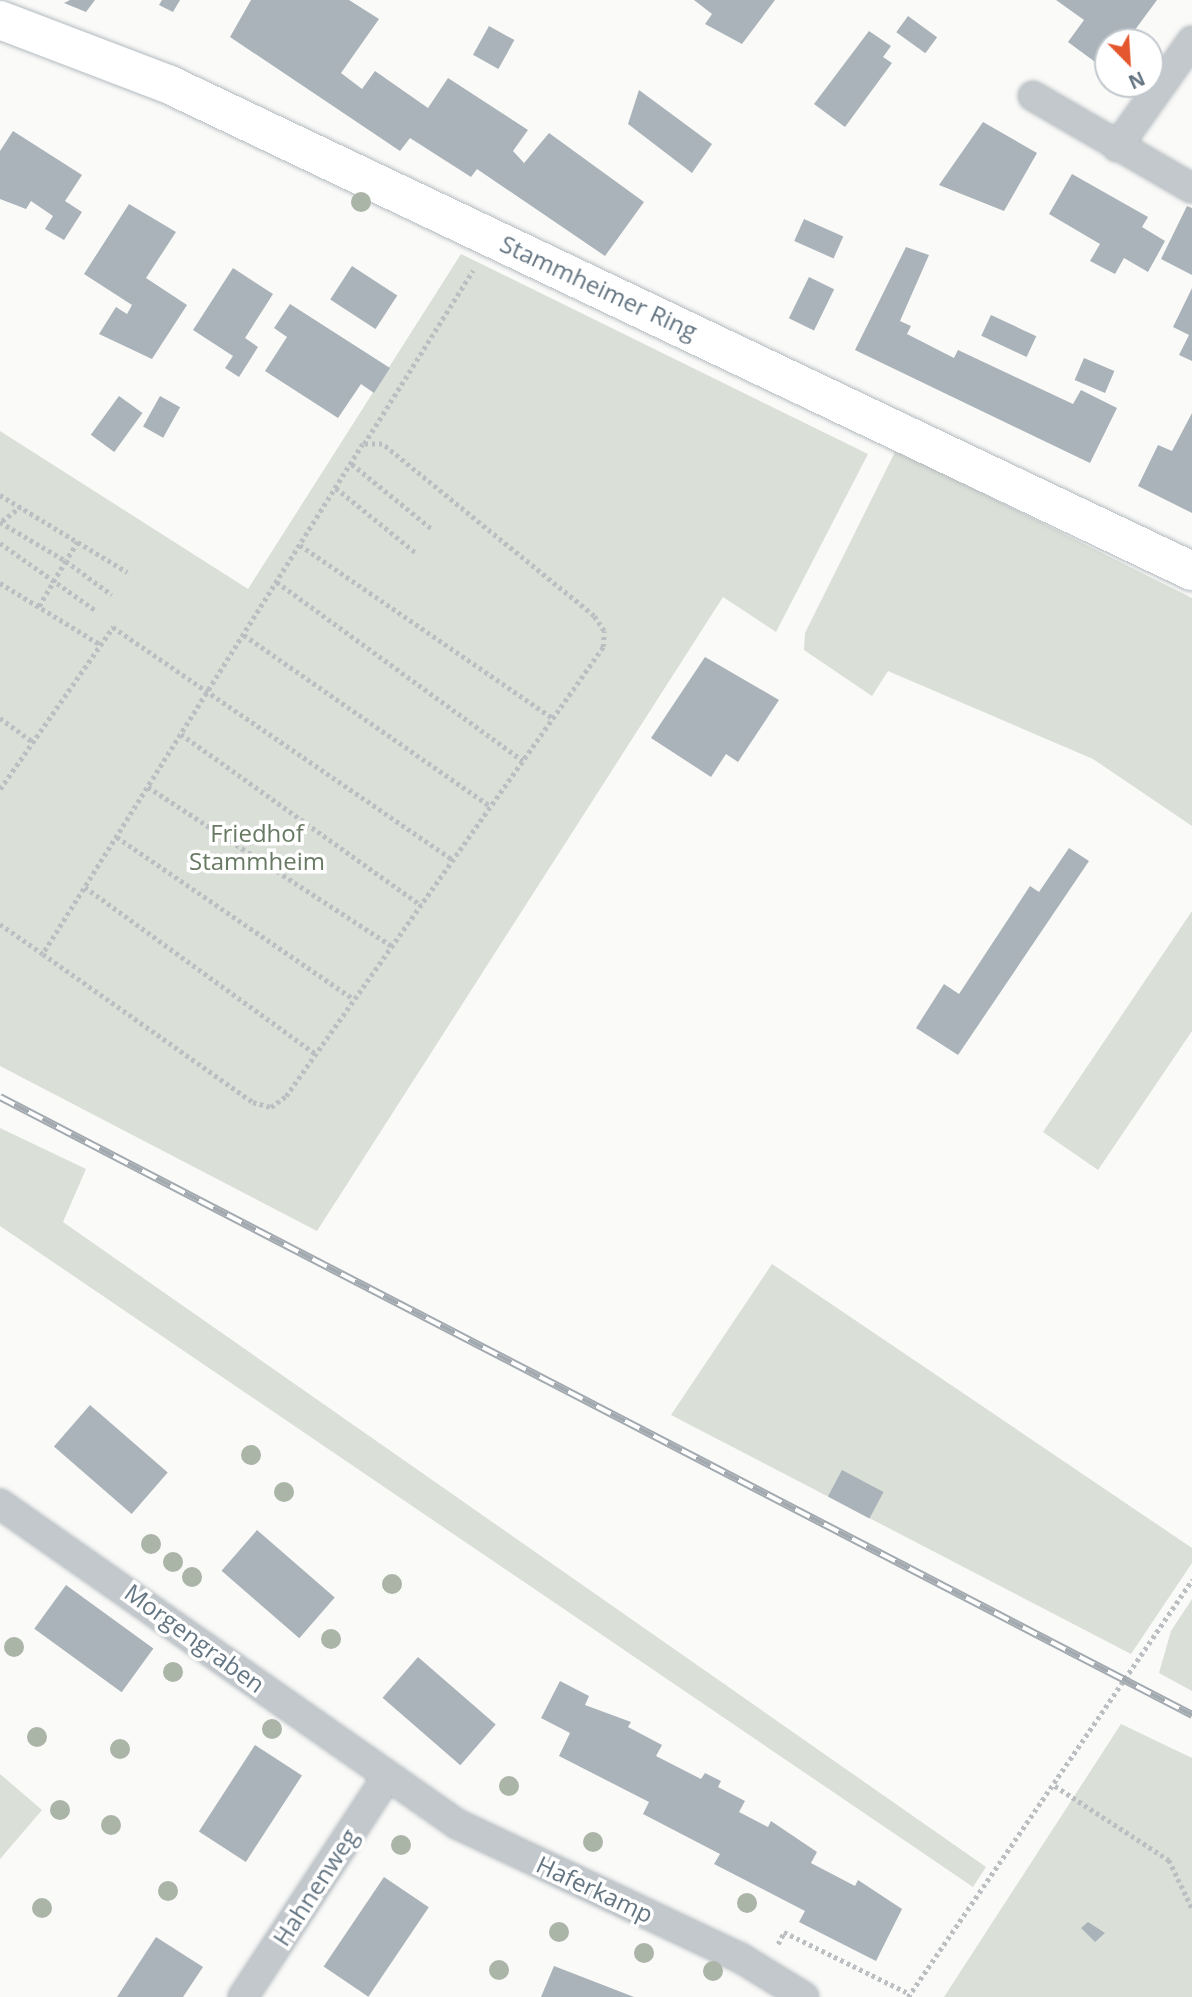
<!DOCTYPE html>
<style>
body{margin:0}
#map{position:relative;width:1192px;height:1997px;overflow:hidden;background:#fafaf8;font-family:"Open Sans",sans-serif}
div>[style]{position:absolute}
.green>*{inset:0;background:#dadfd7}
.building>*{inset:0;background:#aab3b9;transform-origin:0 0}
.path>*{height:4.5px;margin-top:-2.25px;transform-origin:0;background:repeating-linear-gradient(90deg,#bbbfc2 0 3.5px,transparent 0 7px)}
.roads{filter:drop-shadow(0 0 2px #b3babf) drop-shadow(0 0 2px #b3babf)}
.street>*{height:28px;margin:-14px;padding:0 14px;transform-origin:14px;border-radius:14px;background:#c3c8cc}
.secondary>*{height:38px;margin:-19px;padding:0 19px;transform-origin:19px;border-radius:19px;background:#fff}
.rail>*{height:8px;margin-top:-4px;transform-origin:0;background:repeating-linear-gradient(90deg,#fff 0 16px,#a2aab0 0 32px);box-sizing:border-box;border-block:2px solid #a2aab0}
.trees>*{width:20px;height:20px;margin:-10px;border-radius:50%;background:#aab4a7}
span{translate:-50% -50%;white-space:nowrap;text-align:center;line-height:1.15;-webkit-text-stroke:7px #fff;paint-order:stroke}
.street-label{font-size:24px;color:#657683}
.park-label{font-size:24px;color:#687a64}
.north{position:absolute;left:1094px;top:28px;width:70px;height:70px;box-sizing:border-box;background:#fff;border:2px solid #c1c8cd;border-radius:50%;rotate:156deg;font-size:19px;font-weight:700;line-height:28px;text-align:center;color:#657683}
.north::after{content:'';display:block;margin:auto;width:24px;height:32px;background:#e4572e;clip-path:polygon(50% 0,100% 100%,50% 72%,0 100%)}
</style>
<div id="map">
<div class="green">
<div style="clip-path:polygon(461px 254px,868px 454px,776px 632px,723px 597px,317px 1231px,0 1066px,0 431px,248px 589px)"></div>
<div style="clip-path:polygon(896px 450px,1192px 598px,1192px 826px,1093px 759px,888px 671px,872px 696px,804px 650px,805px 633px)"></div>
<div style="clip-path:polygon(1192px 911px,1192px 1031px,1098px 1170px,1043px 1132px)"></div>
<div style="clip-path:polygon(0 1128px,86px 1169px,63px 1222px,986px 1867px,973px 1887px,0 1226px)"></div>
<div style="clip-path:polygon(772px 1264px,1192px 1548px,1192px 1563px,1131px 1654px,671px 1415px)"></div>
<div style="clip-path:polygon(1192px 1599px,1192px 1691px,1159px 1673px,1171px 1631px)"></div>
<div style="clip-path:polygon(1121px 1724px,1192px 1758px,1192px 1997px,944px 1997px)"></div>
<div style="clip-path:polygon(0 1774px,42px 1810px,0 1859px)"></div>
</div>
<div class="building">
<div style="clip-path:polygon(70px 0,95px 0,86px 12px,64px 3px)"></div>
<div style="clip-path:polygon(162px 0,180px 0,173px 12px,159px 5px)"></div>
<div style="clip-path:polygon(251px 0,349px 0,379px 19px,341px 73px,362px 89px,375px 71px,428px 108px,448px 78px,528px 130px,513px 151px,524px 163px,515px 174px,549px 133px,644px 202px,605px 256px,477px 169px,471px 177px,410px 138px,400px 151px,230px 37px)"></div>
<div style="clip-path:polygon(694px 0,775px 0,742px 44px,705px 24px,712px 14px)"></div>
<div style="clip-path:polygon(1056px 0,1157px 0,1126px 42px,1108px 42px,1106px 70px,1068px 42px,1084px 20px)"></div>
<div style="left:908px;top:16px;width:36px;height:20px;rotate:36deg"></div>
<div style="left:489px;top:26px;width:29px;height:33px;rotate:29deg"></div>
<div style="clip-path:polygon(869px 31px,891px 46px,883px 57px,892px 63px,845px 127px,814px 104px)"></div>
<div style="clip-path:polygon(639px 90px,712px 144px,692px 173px,628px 124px)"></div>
<div style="clip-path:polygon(983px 122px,1037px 153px,1004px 211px,939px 185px)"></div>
<div style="clip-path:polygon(13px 131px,82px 175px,65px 201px,82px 212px,64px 240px,45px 229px,53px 216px,31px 201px,26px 209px,0 199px,0 151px)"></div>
<div style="clip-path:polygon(1072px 174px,1148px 217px,1142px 227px,1165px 241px,1148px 272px,1124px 258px,1115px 274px,1090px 261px,1100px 244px,1049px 214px)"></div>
<div style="clip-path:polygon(129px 204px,176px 232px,146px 278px,187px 305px,152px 359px,99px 334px,116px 307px,127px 314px,132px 305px,84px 274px)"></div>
<div style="clip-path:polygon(1187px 206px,1192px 208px,1192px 275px,1161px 259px)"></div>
<div style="left:804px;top:219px;width:43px;height:24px;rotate:24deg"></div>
<div style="clip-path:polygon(906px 247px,929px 255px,900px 321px,911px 326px,907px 334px,954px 358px,958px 350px,1073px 404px,1081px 390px,1117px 408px,1090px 463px,855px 350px)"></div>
<div style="left:352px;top:266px;width:54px;height:40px;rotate:33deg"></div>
<div style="clip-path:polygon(233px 268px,273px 294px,245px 338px,258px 347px,239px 377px,225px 368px,233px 356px,193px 330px)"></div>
<div style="left:809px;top:277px;width:28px;height:46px;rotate:26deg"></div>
<div style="clip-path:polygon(1192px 288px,1192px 361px,1179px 355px,1189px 335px,1173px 327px)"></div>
<div style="clip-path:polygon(290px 304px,390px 368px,374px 393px,361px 384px,338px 418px,265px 371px,287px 337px,274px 328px)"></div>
<div style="left:991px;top:315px;width:50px;height:23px;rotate:25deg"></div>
<div style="left:1084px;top:358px;width:33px;height:24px;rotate:23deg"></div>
<div style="left:119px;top:396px;width:29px;height:48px;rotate:36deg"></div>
<div style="left:160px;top:396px;width:23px;height:35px;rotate:29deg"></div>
<div style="clip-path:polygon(1192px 413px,1192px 513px,1138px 486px,1158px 445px,1172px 451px)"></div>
<div style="clip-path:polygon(705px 657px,779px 700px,738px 762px,726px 754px,711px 777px,651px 738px)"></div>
<div style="clip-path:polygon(1069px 848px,1089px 861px,958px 1055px,916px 1028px,944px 984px,959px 994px,1030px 886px,1039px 892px)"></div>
<div style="left:90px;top:1405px;width:103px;height:55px;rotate:41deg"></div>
<div style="left:842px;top:1470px;width:47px;height:30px;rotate:28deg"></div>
<div style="left:257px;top:1530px;width:103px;height:54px;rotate:41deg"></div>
<div style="left:66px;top:1585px;width:108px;height:54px;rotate:36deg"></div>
<div style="left:418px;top:1657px;width:103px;height:54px;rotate:41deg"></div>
<div style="clip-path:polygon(560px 1681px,589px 1696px,585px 1705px,631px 1722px,628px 1727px,662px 1745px,656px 1756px,701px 1779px,705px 1773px,721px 1781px,718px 1787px,745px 1801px,739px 1812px,768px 1827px,771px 1821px,817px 1852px,811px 1863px,855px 1886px,858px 1880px,902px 1909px,876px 1961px,799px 1922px,805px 1911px,714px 1864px,720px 1854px,643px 1814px,649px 1802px,559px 1756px,570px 1733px,541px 1718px)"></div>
<div style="left:255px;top:1745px;width:56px;height:103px;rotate:33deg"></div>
<div style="left:384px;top:1877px;width:54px;height:108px;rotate:34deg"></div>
<div style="clip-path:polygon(1088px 1922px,1105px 1933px,1095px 1942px,1081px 1928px)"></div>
<div style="clip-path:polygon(156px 1937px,203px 1967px,183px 1997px,117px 1997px)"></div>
<div style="clip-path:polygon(554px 1966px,634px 1997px,541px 1997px)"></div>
</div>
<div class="path">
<div style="left:364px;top:444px;width:205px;rotate:-57.9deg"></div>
<div style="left:352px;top:464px;width:103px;rotate:39.1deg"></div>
<div style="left:336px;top:488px;width:102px;rotate:39deg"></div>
<div style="left:0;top:495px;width:149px;rotate:31.2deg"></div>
<div style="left:2px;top:521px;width:23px;rotate:-38deg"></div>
<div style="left:0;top:522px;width:77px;rotate:30.6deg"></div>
<div style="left:66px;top:561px;width:53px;rotate:120.4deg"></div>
<div style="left:78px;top:542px;width:22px;rotate:122deg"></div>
<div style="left:66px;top:561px;width:57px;rotate:36.5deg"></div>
<div style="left:0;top:543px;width:116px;rotate:35.2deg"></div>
<div style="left:300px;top:545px;width:306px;rotate:34.4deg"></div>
<div style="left:277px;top:582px;width:304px;rotate:36deg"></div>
<div style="left:0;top:583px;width:119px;rotate:31.5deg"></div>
<div style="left:244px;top:635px;width:300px;rotate:34.8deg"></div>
<div style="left:0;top:718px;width:41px;rotate:36deg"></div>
<div style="left:181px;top:734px;width:295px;rotate:35.5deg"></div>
<div style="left:148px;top:787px;width:291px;rotate:33.1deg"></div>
<div style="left:0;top:789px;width:198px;rotate:-55.1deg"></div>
<div style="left:113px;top:627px;width:412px;rotate:34.4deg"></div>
<div style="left:117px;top:837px;width:287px;rotate:34.4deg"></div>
<div style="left:85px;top:887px;width:285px;rotate:35.9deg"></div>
<div style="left:0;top:924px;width:52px;rotate:34.9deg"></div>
<div style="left:43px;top:954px;width:257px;rotate:35.2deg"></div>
<div style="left:253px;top:1102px;width:19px;rotate:16deg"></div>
<div style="left:271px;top:1107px;width:19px;rotate:-36deg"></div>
<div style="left:286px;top:1096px;width:550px;rotate:-54.78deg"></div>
<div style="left:603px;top:647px;width:16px;rotate:-86deg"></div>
<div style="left:604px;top:631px;width:18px;rotate:-124deg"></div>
<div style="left:594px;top:616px;width:273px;rotate:-140.9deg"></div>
<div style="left:382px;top:444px;width:19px;rotate:180deg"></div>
<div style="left:363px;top:444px;width:602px;rotate:122.11deg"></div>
<div style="left:1055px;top:1786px;width:136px;rotate:33deg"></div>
<div style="left:1169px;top:1860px;width:53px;rotate:64.4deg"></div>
<div style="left:778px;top:1944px;width:13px;rotate:-63deg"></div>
<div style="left:784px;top:1932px;width:140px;rotate:26.2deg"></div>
<div style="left:908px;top:1997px;width:505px;rotate:-55.74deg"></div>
</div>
<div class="roads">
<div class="street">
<div style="left:1033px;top:96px;width:184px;rotate:30.1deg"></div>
<div style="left:1117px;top:147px;width:130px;rotate:-54.7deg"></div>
<div style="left:0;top:1504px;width:558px;rotate:35deg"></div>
<div style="left:457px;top:1824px;width:312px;rotate:25.3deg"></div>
<div style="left:739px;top:1957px;width:76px;rotate:31.6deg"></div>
<div style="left:243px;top:1997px;width:263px;rotate:-56.8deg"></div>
</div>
<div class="secondary">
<div style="left:0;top:20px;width:180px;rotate:20.9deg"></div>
<div style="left:168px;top:84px;width:1134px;rotate:25.44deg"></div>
</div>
</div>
<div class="rail">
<div style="left:0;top:1097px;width:1343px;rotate:27.4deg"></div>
</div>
<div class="trees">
<div style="left:361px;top:202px"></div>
<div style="left:251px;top:1455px"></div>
<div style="left:284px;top:1492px"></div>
<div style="left:151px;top:1544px"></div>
<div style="left:173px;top:1562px"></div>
<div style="left:192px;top:1577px"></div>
<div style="left:392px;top:1584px"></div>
<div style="left:331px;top:1639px"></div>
<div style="left:14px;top:1647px"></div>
<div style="left:173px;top:1672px"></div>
<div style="left:272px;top:1729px"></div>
<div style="left:37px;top:1737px"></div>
<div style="left:120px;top:1749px"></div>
<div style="left:509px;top:1786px"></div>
<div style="left:60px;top:1810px"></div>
<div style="left:111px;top:1825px"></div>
<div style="left:593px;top:1842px"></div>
<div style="left:401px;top:1845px"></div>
<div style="left:168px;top:1891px"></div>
<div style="left:747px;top:1903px"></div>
<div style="left:42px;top:1908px"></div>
<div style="left:559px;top:1932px"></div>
<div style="left:644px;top:1953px"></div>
<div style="left:499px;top:1970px"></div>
<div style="left:713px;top:1971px"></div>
</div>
<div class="street-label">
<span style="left:599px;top:287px;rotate:25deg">Stammheimer Ring</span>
<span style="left:195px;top:1638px;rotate:36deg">Morgengraben</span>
<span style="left:315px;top:1887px;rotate:-57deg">Hahnenweg</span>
<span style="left:595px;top:1889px;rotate:25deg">Haferkamp</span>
</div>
<div class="park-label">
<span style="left:257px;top:847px">Friedhof<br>Stammheim</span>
</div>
<div class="north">N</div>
</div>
